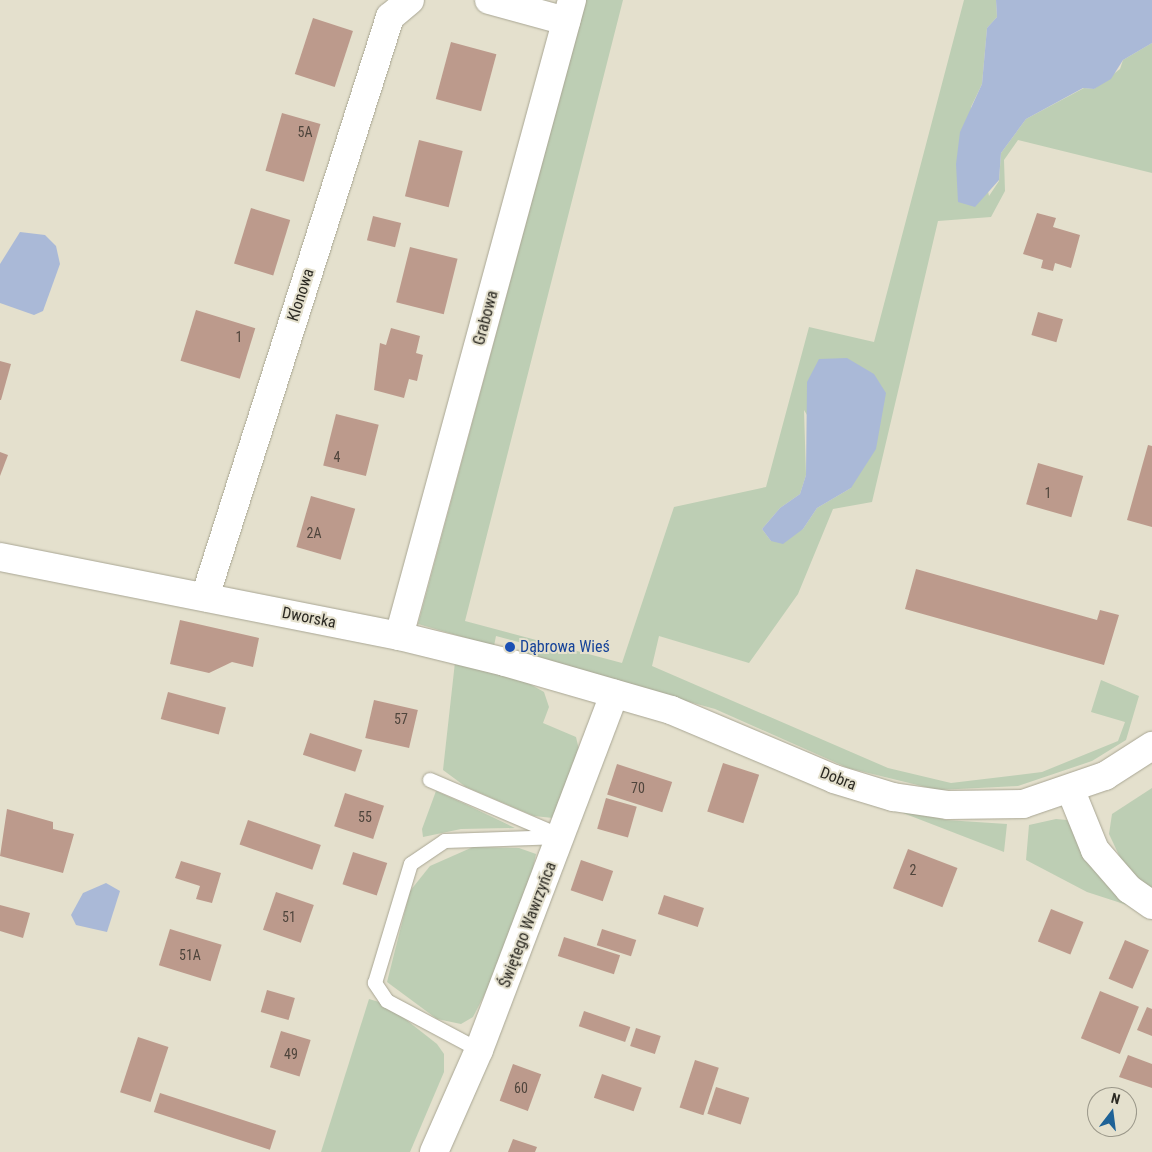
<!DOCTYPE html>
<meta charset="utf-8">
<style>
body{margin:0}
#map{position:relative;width:1152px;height:1152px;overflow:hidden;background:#e4e0cd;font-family:"Roboto Condensed",sans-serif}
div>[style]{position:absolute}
.green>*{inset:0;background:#bdceb4}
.water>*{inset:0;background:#aab9d7}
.building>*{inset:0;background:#bc9a8c;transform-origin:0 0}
.roads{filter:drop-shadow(0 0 1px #a9a694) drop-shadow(0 0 1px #a9a694)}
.lane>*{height:14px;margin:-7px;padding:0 7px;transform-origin:7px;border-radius:7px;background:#fff}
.street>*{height:28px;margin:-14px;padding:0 14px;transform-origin:14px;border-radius:14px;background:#fff}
.dots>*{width:14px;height:14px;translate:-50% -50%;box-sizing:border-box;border:2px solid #e4e0cd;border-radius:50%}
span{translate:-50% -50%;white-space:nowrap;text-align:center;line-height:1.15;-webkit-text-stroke:4px #e4e0cd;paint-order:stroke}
.number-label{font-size:14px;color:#4f453c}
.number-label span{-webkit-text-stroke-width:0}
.street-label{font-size:16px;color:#2b2922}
.transit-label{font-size:16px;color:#164399}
.left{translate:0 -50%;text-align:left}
.north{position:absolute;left:1087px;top:1087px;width:50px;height:50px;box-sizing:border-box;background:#e4e0cd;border:1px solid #9a9789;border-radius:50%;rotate:15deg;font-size:14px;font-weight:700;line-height:20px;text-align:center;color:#2b2922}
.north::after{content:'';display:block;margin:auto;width:18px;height:22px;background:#1e6297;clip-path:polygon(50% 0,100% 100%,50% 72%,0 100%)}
</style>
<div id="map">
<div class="green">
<div style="clip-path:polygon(evenodd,586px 0,623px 0,465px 621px,622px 663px,674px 507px,766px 487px,809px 327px,874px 342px,964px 0,996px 0,997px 17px,987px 28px,982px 84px,971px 107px,989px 196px,999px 181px,1001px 153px,1026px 119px,1084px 88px,1094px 89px,1120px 69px,1123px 60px,1152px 43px,1152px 173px,1018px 140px,1004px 160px,1005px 191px,991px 217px,938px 221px,872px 502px,833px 509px,798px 594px,749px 663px,659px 636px,652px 666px,888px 768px,951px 783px,1042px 772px,1118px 741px,1125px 722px,1091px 712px,1101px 680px,1139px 696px,1126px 740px,1092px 761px,1018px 786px,938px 790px,848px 768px,715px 709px,523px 656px,526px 644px,496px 636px,494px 646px,418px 624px,586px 0,804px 410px,851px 488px,817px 508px,803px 529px,771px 541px,762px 529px,780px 508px,800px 494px,806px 475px,804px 410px)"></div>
<div style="clip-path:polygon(455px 662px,521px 679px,544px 692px,549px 707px,543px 723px,576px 737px,579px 750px,553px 818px,534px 816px,466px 787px,443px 770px)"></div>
<div style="clip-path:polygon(1152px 788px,1152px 895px,1125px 868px,1109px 834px,1112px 814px)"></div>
<div style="clip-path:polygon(436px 791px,465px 804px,515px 828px,461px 829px,423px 837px,422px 829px)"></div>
<div style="clip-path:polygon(905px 809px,946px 820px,1007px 824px,1004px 852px,903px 813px)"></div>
<div style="clip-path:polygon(1056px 819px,1067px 820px,1102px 879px,1127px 905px,1087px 892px,1026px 860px,1029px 825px)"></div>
<div style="clip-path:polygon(473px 847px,519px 848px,536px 854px,527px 897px,491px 982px,473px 1017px,461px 1024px,437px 1019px,387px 982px,410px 891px,430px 866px)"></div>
<div style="clip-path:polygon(369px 999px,386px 1004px,437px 1044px,444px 1054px,444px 1072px,410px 1152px,321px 1152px)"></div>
</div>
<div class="water">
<div style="clip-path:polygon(996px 0,1152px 0,1152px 43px,1123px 60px,1111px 79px,1094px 89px,1083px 88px,1026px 119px,1001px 153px,999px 180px,975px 207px,958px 202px,956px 164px,960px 132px,982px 84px,987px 28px,997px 17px)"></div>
<div style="clip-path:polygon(20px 232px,45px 235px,56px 246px,60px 264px,43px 311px,34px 315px,0 303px,0 264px)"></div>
<div style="clip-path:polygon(847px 358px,874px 374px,886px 393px,876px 449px,851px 488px,817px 508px,803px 529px,783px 544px,771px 541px,762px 529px,780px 508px,800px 494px,806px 475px,807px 382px,819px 359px)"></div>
<div style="clip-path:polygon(106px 883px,120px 891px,107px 932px,76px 925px,71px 915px,83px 893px)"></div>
</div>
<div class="building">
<div style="left:313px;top:18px;width:42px;height:59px;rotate:18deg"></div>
<div style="left:451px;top:42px;width:47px;height:59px;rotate:15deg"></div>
<div style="left:282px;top:113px;width:40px;height:60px;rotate:16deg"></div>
<div style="left:419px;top:140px;width:45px;height:58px;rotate:14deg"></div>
<div style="left:251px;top:208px;width:41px;height:58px;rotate:17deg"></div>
<div style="clip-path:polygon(1037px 213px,1056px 218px,1053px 227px,1080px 235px,1071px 268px,1055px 263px,1053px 271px,1041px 268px,1043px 260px,1023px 254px)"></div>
<div style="left:373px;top:216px;width:29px;height:25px;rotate:14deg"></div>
<div style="left:410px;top:247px;width:49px;height:57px;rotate:14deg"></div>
<div style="left:196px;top:310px;width:62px;height:53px;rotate:17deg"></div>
<div style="left:1038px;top:312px;width:26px;height:24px;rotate:16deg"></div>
<div style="clip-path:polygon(391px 328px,420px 336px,416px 353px,423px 355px,417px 381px,409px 379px,404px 398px,374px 390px,380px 343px,386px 345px)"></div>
<div style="clip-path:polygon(0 361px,11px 364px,1px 400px,0 400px)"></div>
<div style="left:336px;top:414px;width:44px;height:53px;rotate:14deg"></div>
<div style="clip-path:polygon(1148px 445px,1152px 446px,1152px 527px,1127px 520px)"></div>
<div style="clip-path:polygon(0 452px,8px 455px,0 476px)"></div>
<div style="left:1038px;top:463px;width:47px;height:43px;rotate:16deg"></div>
<div style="left:311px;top:496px;width:46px;height:53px;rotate:16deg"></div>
<div style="clip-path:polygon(916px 569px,1097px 620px,1100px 610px,1119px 615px,1104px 665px,905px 609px)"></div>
<div style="clip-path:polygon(180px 620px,259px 638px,253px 667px,232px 662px,209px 673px,170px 664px)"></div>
<div style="left:168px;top:692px;width:60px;height:28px;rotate:15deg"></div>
<div style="left:374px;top:700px;width:45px;height:39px;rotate:13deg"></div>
<div style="left:310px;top:733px;width:55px;height:23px;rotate:18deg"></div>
<div style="left:723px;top:763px;width:38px;height:51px;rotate:18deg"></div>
<div style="left:617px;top:764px;width:58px;height:32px;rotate:18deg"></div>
<div style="left:345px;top:793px;width:41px;height:35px;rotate:18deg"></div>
<div style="left:606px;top:798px;width:32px;height:32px;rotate:16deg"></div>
<div style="clip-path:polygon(7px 809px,53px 822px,53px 829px,74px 834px,63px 873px,0 856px)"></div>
<div style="left:248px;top:820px;width:77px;height:26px;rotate:19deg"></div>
<div style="left:908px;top:849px;width:53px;height:42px;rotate:21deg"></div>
<div style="left:353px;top:852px;width:36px;height:34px;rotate:18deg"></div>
<div style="left:581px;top:860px;width:34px;height:32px;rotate:19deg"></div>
<div style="clip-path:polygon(181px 861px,221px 873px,212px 903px,196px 899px,200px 886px,175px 878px)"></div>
<div style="left:276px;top:892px;width:40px;height:40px;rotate:19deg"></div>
<div style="left:664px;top:895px;width:42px;height:20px;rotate:18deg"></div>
<div style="clip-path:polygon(0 905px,30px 913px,23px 938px,0 931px)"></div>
<div style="left:1051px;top:909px;width:35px;height:35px;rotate:22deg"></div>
<div style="left:170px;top:929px;width:54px;height:38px;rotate:17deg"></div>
<div style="left:602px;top:929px;width:36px;height:17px;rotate:18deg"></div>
<div style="left:564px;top:937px;width:59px;height:20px;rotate:18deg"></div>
<div style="left:1125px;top:940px;width:26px;height:42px;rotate:23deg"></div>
<div style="left:267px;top:990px;width:29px;height:23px;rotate:16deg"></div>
<div style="left:1100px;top:991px;width:42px;height:51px;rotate:22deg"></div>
<div style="clip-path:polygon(1147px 1007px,1152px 1009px,1152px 1036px,1137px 1030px)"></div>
<div style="left:584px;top:1011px;width:49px;height:16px;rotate:19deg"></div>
<div style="left:636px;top:1028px;width:26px;height:19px;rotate:18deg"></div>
<div style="left:281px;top:1031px;width:31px;height:38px;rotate:17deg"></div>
<div style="left:138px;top:1037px;width:32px;height:58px;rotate:18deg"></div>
<div style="clip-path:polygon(1128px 1055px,1152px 1064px,1152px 1088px,1119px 1077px)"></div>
<div style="left:695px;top:1060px;width:25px;height:50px;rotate:18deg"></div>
<div style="left:513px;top:1064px;width:30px;height:39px;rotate:20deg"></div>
<div style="left:602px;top:1074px;width:42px;height:25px;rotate:19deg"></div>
<div style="left:716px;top:1087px;width:35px;height:28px;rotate:18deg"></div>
<div style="left:160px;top:1093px;width:122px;height:20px;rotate:18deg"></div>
<div style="clip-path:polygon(513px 1139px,537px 1147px,535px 1152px,508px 1152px)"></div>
</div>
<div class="roads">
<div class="lane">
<div style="left:430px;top:780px;width:137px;rotate:23.2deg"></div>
<div style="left:479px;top:1050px;width:104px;rotate:-152deg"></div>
<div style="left:387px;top:1001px;width:22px;rotate:-124deg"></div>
<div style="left:375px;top:983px;width:124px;rotate:-73.2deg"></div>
<div style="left:411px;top:864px;width:41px;rotate:-34.1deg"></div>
<div style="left:445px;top:841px;width:117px;rotate:-2deg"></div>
</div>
<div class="street">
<div style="left:489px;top:0;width:80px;rotate:15.3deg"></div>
<div style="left:0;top:557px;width:407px;rotate:11.2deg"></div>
<div style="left:399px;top:636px;width:109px;rotate:13.8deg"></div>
<div style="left:505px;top:662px;width:173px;rotate:16.1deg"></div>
<div style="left:671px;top:710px;width:177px;rotate:22.9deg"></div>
<div style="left:834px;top:779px;width:62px;rotate:17deg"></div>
<div style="left:893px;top:797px;width:56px;rotate:8.3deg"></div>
<div style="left:948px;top:805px;width:75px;rotate:-0.8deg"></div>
<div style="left:1023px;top:804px;width:87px;rotate:-18.9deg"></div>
<div style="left:1105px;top:776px;width:56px;rotate:-32.6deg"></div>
<div style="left:205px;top:597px;width:609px;rotate:-72.31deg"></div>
<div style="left:390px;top:17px;width:26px;rotate:-40deg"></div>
<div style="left:399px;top:636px;width:659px;rotate:-74.78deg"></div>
<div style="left:1071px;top:791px;width:64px;rotate:67.9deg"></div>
<div style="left:1095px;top:850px;width:52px;rotate:48.9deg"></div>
<div style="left:1129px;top:889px;width:28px;rotate:35deg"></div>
<div style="left:434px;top:1152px;width:111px;rotate:-66.2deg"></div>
<div style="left:479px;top:1050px;width:381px;rotate:-69.2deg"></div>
</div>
</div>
<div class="dots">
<div style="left:510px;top:647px;background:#1a4fb4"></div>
</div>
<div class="number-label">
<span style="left:305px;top:132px">5A</span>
<span style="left:239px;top:337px">1</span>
<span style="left:337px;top:457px">4</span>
<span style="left:1048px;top:493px">1</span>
<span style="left:314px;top:533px">2A</span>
<span style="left:401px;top:719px">57</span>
<span style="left:638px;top:788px">70</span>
<span style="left:365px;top:817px">55</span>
<span style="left:913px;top:870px">2</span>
<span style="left:289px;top:917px">51</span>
<span style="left:190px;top:955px">51A</span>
<span style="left:291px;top:1054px">49</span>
<span style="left:521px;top:1088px">60</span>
</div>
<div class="street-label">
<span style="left:301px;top:295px;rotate:-72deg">Klonowa</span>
<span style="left:486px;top:318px;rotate:-75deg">Grabowa</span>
<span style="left:309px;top:618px;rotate:11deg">Dworska</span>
<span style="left:838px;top:779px;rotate:21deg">Dobra</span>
<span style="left:528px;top:925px;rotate:-69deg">Świętego Wawrzyńca</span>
</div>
<div class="transit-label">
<span class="left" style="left:520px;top:647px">Dąbrowa Wieś</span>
</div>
<div class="north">N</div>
</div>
